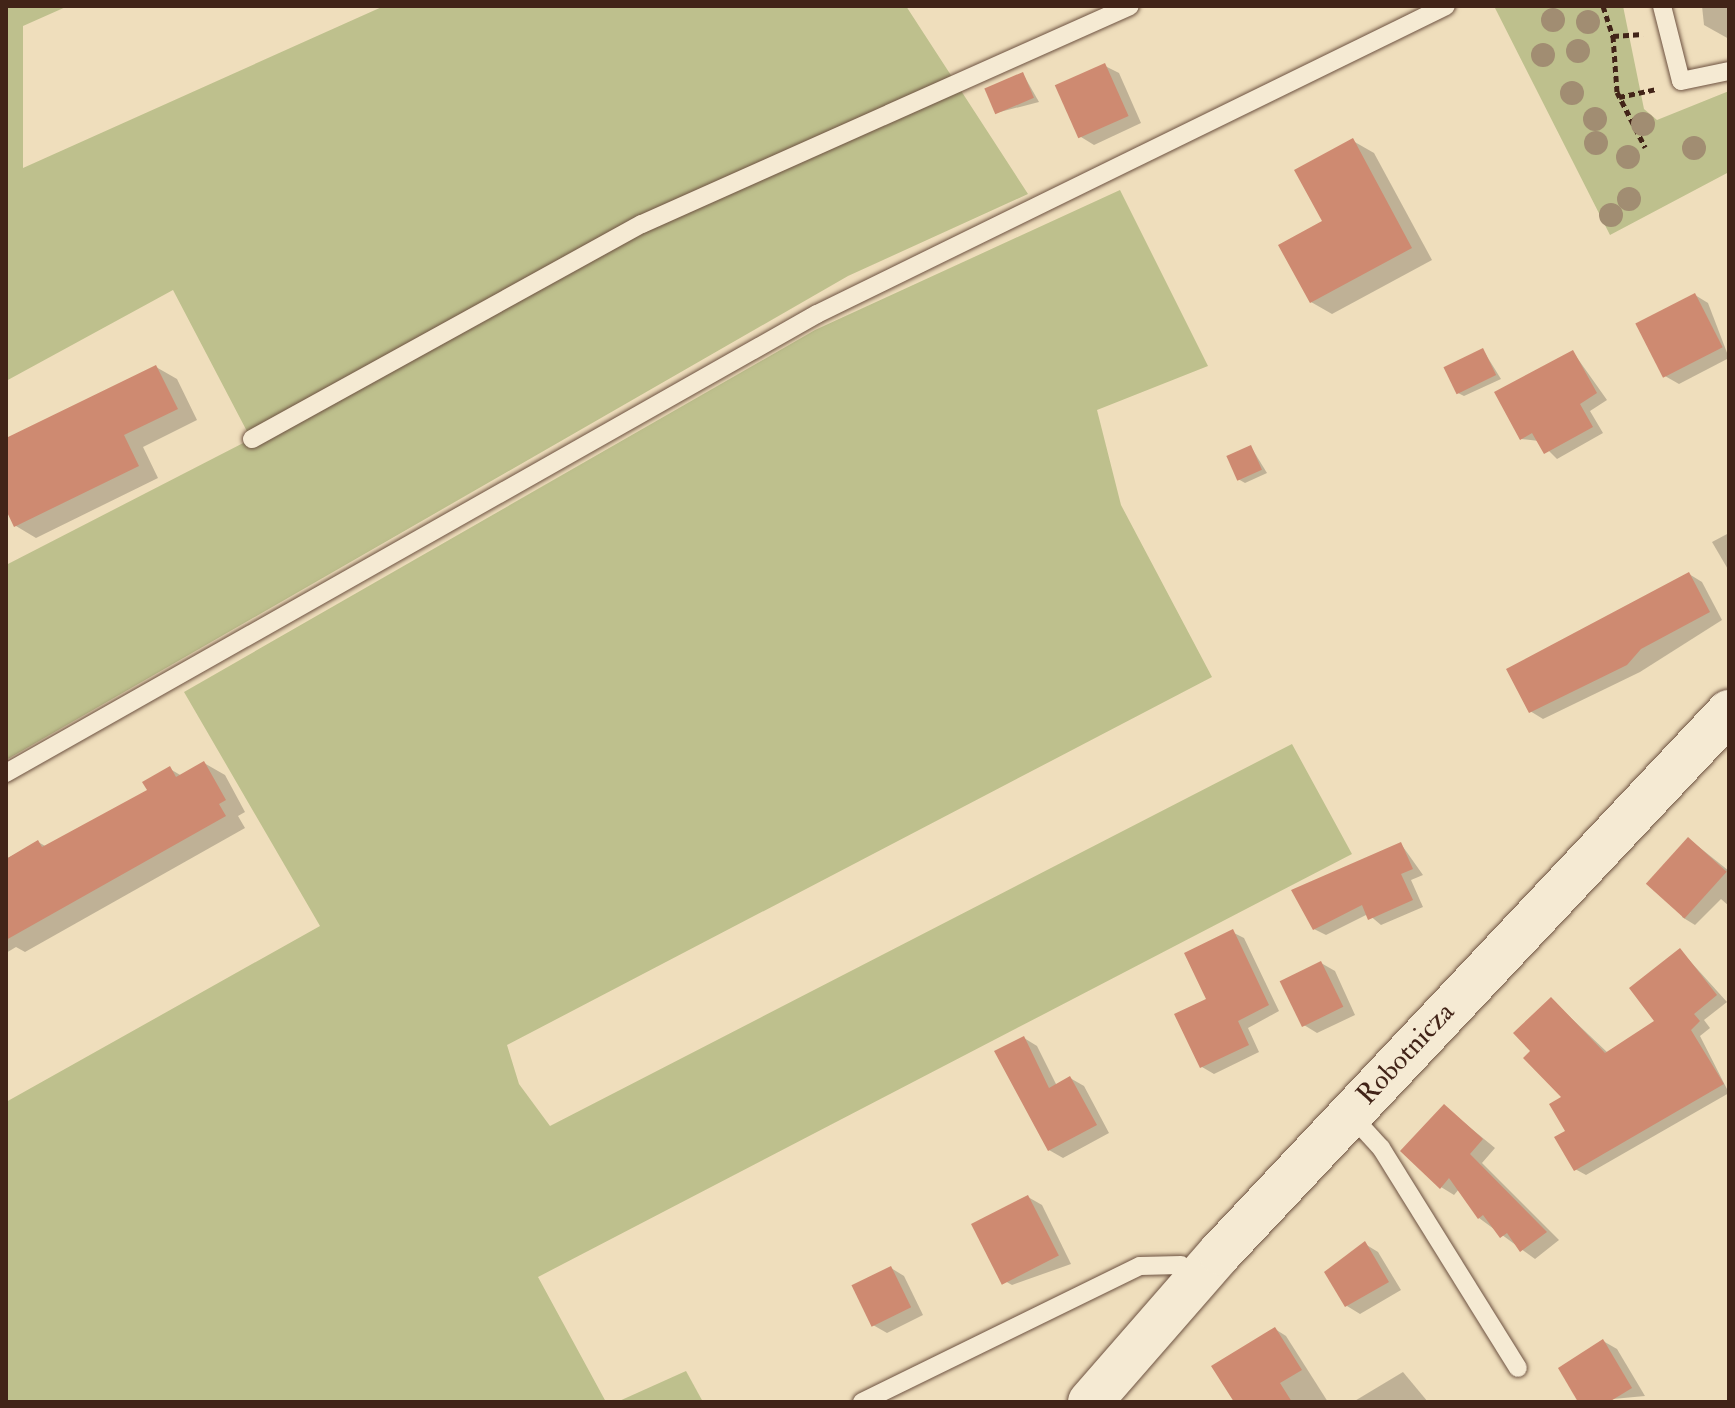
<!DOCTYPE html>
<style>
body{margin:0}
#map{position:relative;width:1735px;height:1408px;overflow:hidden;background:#efdebc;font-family:"IM FELL Double Pica",serif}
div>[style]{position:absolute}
.green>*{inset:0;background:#bec08d}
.shadow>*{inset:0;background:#0003}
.building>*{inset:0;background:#ce8a71;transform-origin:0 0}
.path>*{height:5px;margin-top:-2.5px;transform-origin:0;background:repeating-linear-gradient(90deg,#422418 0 6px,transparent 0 10px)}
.roads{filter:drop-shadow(0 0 2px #6d5241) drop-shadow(0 0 2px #6d5241)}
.service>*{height:18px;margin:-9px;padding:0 9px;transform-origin:9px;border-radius:9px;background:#f5ead3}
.tertiary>*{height:44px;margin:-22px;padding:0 22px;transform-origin:22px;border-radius:22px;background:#f5ead3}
.trees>*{width:24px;height:24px;margin:-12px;border-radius:50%;background:#a18d72}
span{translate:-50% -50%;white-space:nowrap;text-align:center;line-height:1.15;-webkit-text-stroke:6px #f5ead3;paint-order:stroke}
.street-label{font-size:28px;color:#422418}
.frame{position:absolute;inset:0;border:8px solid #422418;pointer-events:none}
</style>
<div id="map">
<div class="green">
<div style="clip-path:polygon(6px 6px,68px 6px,23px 26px,23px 168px,384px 6px,906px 6px,1028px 194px,848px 276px,6px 760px,6px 565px,251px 439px,173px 290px,6px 381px)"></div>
<div style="clip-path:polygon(1494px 6px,1623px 6px,1644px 109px,1657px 120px,1729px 91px,1729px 172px,1610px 235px)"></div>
<div style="clip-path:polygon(1120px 190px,1208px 366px,1097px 410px,1121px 505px,1212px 677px,507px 1045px,519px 1084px,550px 1126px,1292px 744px,1352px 854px,538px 1277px,606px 1402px,6px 1402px,6px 1102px,320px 926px,184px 692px,815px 330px)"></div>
<div style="clip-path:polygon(686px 1371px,703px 1402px,617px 1402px)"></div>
</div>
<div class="shadow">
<div style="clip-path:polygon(1702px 6px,1729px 6px,1729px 39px,1704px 25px)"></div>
<div style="clip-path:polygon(1105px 66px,1119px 73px,1141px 123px,1094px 145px,1081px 137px)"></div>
<div style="clip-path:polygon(1023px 74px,1039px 102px,996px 113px)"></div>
<div style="clip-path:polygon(1353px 141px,1374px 153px,1432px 260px,1332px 314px,1311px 302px,1325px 222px)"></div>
<div style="clip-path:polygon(1695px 295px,1708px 303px,1729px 358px,1679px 384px,1665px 376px)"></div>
<div style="clip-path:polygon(1483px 350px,1501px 379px,1464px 396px,1458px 393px)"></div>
<div style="clip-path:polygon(1573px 352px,1607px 400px,1590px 411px,1603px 433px,1557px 459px,1539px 441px,1521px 439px)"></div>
<div style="clip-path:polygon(156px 367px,177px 379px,197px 420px,143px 447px,158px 478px,36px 538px,16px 526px,6px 506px,6px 441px)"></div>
<div style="clip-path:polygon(1251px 447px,1267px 473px,1245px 483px,1238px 479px)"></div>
<div style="clip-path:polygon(1729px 533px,1729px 571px,1712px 542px)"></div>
<div style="clip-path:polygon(1689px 574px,1702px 582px,1722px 620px,1640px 672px,1543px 719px,1530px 711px)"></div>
<div style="clip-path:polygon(204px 763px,225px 775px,245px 812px,238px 816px,245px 828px,25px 952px,16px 947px,6px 953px,6px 859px,38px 842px,47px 847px,150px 791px,170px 769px,182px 776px)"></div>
<div style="clip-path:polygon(1689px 839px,1729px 871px,1729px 906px,1721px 899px,1695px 925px,1682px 917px)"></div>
<div style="clip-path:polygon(1401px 844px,1423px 875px,1411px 880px,1423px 907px,1381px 925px,1368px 914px,1326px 935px,1314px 929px)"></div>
<div style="clip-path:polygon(1232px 932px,1244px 938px,1279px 1011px,1248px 1028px,1259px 1052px,1214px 1074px,1202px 1067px,1209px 1000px)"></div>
<div style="clip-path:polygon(1680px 950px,1727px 1002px,1704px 1020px,1710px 1028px,1700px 1036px,1729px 1093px,1586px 1175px,1575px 1169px,1564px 1097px,1533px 1052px,1551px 999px,1608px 1053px,1657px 1021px)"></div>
<div style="clip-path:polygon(1321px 963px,1335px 971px,1355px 1015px,1317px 1033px,1304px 1025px)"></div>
<div style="clip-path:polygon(1024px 1038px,1037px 1046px,1057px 1086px,1070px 1078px,1084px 1086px,1109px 1133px,1063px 1158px,1049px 1150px)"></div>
<div style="clip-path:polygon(1445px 1107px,1495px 1148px,1482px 1163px,1559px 1240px,1535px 1259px,1479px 1218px,1459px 1189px,1454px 1195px,1441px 1187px)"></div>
<div style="clip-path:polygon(1028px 1197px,1042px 1205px,1071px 1264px,1012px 1285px,998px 1277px)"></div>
<div style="clip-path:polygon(1365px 1244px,1378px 1252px,1401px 1290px,1360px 1314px,1347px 1306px)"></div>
<div style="clip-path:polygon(891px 1268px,904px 1276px,923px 1315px,887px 1333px,873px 1325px)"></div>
<div style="clip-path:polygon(1275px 1329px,1286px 1336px,1328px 1402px,1236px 1402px)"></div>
<div style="clip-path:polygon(1603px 1341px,1617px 1349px,1645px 1396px,1581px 1402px)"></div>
<div style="clip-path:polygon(1403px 1372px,1428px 1402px,1353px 1402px)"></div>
</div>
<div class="building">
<div style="left:1105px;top:63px;width:58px;height:55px;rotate:66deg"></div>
<div style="left:1023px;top:72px;width:28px;height:42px;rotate:67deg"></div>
<div style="clip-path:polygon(1353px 138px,1412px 248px,1310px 303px,1278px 245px,1322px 221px,1294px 170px)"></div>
<div style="left:1695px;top:293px;width:61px;height:67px;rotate:63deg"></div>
<div style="left:1483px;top:348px;width:30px;height:44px;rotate:64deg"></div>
<div style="clip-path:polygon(1573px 350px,1597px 393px,1580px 404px,1593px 427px,1544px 454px,1532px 433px,1520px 440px,1494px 392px)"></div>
<div style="clip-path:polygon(156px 365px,178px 409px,124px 435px,139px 466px,14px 527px,6px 510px,6px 438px)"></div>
<div style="left:1251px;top:445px;width:27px;height:27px;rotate:66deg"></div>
<div style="clip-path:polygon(1689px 572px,1710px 612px,1641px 649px,1627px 665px,1529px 713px,1506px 669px)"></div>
<div style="clip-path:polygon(204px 761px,226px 800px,219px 804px,226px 816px,6px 940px,6px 859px,38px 840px,42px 847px,147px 790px,142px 782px,170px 766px,176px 777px)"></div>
<div style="left:1688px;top:837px;width:52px;height:63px;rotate:42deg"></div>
<div style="clip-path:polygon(1401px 842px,1413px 869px,1401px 874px,1413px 900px,1368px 920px,1362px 905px,1313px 930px,1291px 890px)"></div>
<div style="clip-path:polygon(1233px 929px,1269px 1005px,1238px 1021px,1249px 1045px,1200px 1068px,1174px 1014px,1206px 999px,1184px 953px)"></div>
<div style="clip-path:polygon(1680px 948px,1717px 995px,1694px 1014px,1700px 1021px,1691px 1030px,1724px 1084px,1574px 1171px,1554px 1137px,1565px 1131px,1549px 1104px,1561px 1097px,1523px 1058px,1530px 1051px,1513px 1033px,1551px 997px,1605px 1053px,1654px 1021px,1629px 988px)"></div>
<div style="left:1321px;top:961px;width:51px;height:46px;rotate:64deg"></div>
<div style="clip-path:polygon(1024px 1036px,1049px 1088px,1070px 1076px,1097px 1125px,1048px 1151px,994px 1051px)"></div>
<div style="clip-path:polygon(1444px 1104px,1483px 1139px,1470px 1154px,1547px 1232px,1520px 1252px,1507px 1233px,1500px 1238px,1483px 1215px,1478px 1219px,1449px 1178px,1440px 1189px,1400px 1151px)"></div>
<div style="left:1028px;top:1195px;width:68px;height:64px;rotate:63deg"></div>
<div style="clip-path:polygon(1365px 1241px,1389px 1282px,1345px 1307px,1324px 1272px)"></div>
<div style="left:891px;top:1266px;width:46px;height:44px;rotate:64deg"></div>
<div style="clip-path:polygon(1275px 1327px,1302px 1370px,1280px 1383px,1292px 1402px,1234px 1402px,1211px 1366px)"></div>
<div style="clip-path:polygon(1603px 1339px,1632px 1388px,1609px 1402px,1578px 1402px,1558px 1368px)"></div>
</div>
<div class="path">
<div style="left:1603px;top:6px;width:32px;rotate:72deg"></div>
<div style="left:1613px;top:36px;width:30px;rotate:-4deg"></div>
<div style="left:1613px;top:36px;width:56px;rotate:85.9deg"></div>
<div style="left:1617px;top:92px;width:62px;rotate:63deg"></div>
<div style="left:1619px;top:97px;width:39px;rotate:-12deg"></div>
</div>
<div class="roads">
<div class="service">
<div style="left:1662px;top:6px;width:77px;rotate:75.8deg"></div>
<div style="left:1681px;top:81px;width:49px;rotate:-11.8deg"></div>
<div style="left:252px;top:439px;width:445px;rotate:-28.9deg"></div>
<div style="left:642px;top:224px;width:534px;rotate:-24.07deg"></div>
<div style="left:6px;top:773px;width:932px;rotate:-29.51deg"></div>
<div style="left:817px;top:314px;width:700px;rotate:-26.09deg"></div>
<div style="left:1350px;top:1114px;width:46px;rotate:47.6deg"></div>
<div style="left:1381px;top:1148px;width:259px;rotate:58.1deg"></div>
<div style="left:862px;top:1402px;width:309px;rotate:-26.1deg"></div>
<div style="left:1140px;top:1266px;width:41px;rotate:-1.4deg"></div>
</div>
<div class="tertiary">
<div style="left:1090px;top:1402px;width:198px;rotate:-48.9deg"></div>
<div style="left:1220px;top:1253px;width:743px;rotate:-46.75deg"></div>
</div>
</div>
<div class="trees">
<div style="left:1553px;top:20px"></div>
<div style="left:1588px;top:22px"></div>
<div style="left:1578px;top:51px"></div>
<div style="left:1543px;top:55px"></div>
<div style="left:1572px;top:93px"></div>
<div style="left:1595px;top:119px"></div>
<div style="left:1643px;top:124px"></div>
<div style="left:1596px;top:143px"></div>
<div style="left:1694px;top:148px"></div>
<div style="left:1628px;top:157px"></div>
<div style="left:1629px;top:199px"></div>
<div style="left:1611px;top:215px"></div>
</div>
<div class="street-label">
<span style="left:1406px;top:1054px;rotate:-47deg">Robotnicza</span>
</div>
<div class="frame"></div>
</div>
